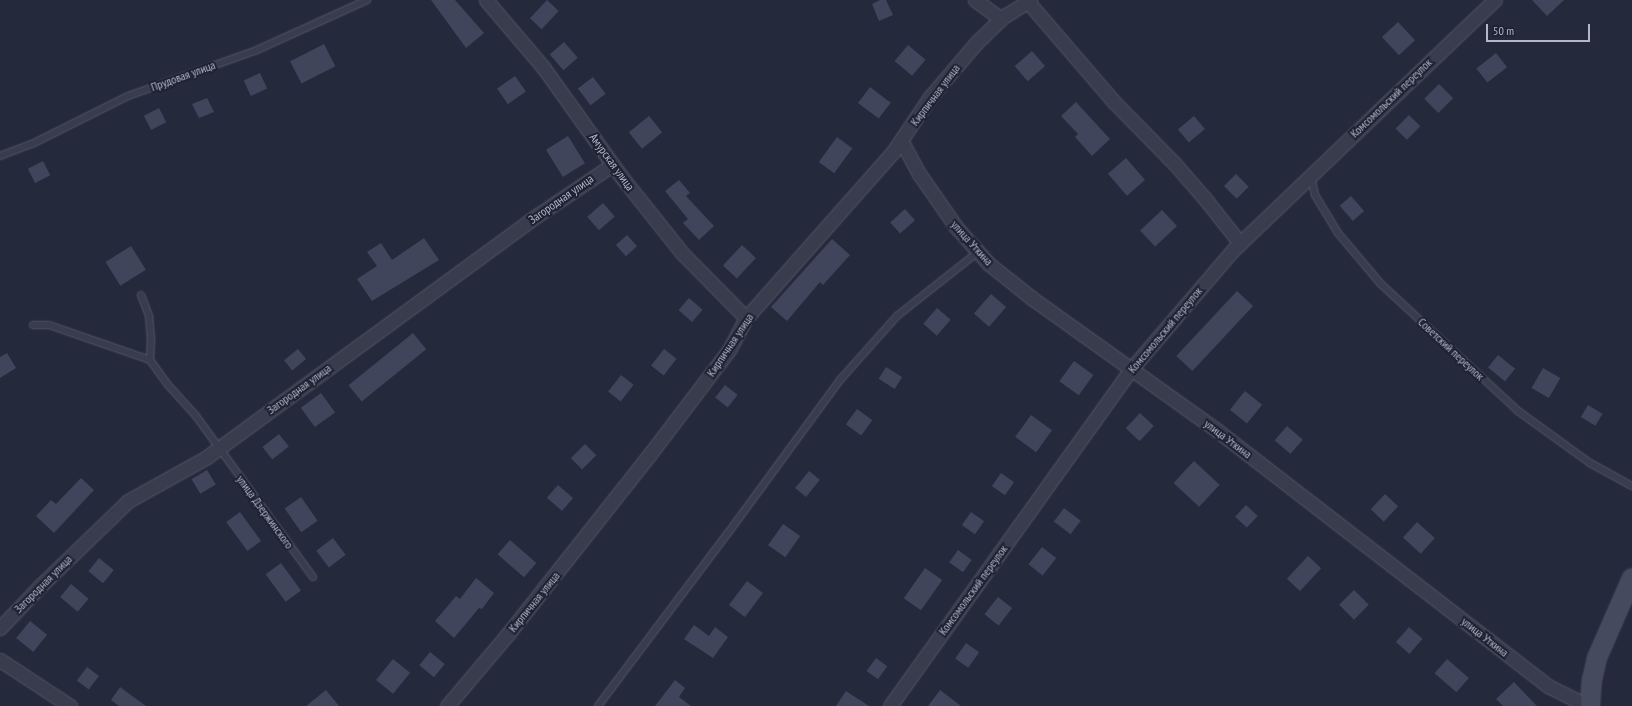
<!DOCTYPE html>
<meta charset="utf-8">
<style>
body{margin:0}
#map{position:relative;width:1632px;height:706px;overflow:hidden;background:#24293c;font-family:"PT Sans Narrow",sans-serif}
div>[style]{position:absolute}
.building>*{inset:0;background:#40455c;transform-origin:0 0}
.roads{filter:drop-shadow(0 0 1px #535767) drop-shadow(0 0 1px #535767)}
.service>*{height:6px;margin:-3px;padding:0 3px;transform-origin:3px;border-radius:3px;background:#383c4c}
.minor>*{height:13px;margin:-6.5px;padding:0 6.5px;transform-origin:6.5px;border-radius:6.5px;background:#383c4c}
.secondary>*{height:18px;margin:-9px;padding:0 9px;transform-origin:9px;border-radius:9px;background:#464a5f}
span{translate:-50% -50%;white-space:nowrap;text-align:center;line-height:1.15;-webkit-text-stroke:4px #1d2131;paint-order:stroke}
.street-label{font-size:12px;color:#b4b7c8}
.scale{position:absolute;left:1486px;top:24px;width:104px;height:18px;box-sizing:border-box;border:2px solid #b4b7c8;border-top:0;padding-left:5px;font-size:12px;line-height:14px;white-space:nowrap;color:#b4b7c8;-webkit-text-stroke:3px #1d2131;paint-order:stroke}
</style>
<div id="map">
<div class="building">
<div style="clip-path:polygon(431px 0,455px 0,484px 33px,466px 48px)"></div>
<div style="left:547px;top:0;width:16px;height:25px;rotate:43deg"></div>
<div style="clip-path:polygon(880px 0,886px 0,893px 15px,879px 21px,872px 4px)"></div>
<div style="clip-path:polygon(1532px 0,1564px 0,1547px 16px)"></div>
<div style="left:1398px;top:22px;width:25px;height:22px;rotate:47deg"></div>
<div style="left:564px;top:42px;width:21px;height:19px;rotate:49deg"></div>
<div style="left:324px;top:44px;width:25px;height:38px;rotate:63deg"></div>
<div style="left:908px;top:45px;width:23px;height:21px;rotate:40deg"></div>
<div style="left:1032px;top:51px;width:20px;height:23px;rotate:49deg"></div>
<div style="left:1496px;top:53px;width:18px;height:25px;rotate:52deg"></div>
<div style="left:260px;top:73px;width:17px;height:18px;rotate:65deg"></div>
<div style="left:515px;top:76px;width:19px;height:22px;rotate:55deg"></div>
<div style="left:593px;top:77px;width:21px;height:19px;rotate:53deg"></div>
<div style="left:1439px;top:84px;width:20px;height:21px;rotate:45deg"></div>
<div style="left:870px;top:87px;width:26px;height:20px;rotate:37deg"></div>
<div style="clip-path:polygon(207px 98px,214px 112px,199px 118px,192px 104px)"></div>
<div style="clip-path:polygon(1076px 102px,1110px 139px,1092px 156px,1075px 137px,1078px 134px,1061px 116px)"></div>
<div style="left:159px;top:108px;width:16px;height:17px;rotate:63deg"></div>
<div style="left:1409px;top:115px;width:16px;height:19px;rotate:45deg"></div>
<div style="left:649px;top:116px;width:21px;height:26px;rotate:51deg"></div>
<div style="left:1194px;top:116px;width:17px;height:21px;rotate:50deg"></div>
<div style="left:568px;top:136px;width:32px;height:26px;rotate:58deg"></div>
<div style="left:837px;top:137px;width:19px;height:31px;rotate:36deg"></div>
<div style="left:1126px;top:158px;width:29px;height:24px;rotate:49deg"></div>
<div style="left:43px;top:161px;width:16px;height:17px;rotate:63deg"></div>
<div style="left:1236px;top:174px;width:18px;height:17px;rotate:45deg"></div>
<div style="clip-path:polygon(679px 180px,690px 193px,686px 196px,714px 226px,699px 240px,683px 223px,688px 219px,665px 191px)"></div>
<div style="left:1351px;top:196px;width:20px;height:15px;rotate:49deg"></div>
<div style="left:603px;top:203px;width:18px;height:21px;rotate:49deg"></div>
<div style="left:905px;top:209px;width:15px;height:20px;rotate:48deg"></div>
<div style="left:1162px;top:210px;width:22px;height:30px;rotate:47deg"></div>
<div style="left:627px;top:235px;width:15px;height:15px;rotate:48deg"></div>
<div style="clip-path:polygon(424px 238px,439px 260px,372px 301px,357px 279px,377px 266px,367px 252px,381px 243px,392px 260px)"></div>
<div style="clip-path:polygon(832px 239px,850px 255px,823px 285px,820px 282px,787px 321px,771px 307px)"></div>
<div style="left:742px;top:245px;width:19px;height:28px;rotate:43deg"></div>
<div style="left:131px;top:246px;width:28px;height:30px;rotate:58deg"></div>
<div style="left:1237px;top:291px;width:22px;height:89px;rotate:43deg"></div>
<div style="left:991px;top:294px;width:20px;height:26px;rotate:41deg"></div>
<div style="left:689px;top:298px;width:18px;height:16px;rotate:41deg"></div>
<div style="left:937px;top:308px;width:18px;height:21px;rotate:41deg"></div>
<div style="left:413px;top:333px;width:21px;height:83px;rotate:51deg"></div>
<div style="left:298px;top:349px;width:13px;height:18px;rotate:51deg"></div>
<div style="left:664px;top:349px;width:16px;height:21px;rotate:38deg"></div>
<div style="clip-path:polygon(7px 353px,16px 368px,0 378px,0 357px)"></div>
<div style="left:1498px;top:355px;width:22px;height:16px;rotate:39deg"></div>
<div style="left:1074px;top:361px;width:24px;height:25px;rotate:36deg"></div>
<div style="left:886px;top:367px;width:19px;height:14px;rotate:32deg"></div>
<div style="left:1543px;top:368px;width:20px;height:23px;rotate:30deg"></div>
<div style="left:621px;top:375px;width:16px;height:21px;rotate:38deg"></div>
<div style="left:725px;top:385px;width:16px;height:16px;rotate:38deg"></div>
<div style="left:1245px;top:391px;width:22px;height:24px;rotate:39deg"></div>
<div style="left:321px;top:393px;width:24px;height:25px;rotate:54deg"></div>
<div style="left:1588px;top:405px;width:17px;height:14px;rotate:31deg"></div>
<div style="left:857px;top:409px;width:19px;height:19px;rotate:36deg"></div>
<div style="left:1140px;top:413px;width:19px;height:21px;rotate:43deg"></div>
<div style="left:1031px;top:415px;width:26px;height:27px;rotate:36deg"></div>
<div style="left:1287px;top:426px;width:21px;height:19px;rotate:41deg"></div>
<div style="left:279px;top:434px;width:16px;height:21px;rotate:52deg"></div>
<div style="left:585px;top:444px;width:16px;height:20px;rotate:45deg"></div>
<div style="left:1194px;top:461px;width:35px;height:30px;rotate:43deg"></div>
<div style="left:207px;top:470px;width:17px;height:18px;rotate:59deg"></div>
<div style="left:809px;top:471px;width:14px;height:22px;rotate:39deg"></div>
<div style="left:1001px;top:473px;width:16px;height:16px;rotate:35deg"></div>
<div style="clip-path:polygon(81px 478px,94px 490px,54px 533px,36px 516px,51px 500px,56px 504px)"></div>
<div style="left:558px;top:485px;width:20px;height:17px;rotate:41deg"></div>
<div style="left:1385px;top:494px;width:18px;height:21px;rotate:43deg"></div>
<div style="left:301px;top:497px;width:29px;height:20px;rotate:55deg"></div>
<div style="left:1246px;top:505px;width:16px;height:16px;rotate:43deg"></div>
<div style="left:1064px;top:508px;width:21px;height:17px;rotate:37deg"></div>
<div style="left:240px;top:512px;width:36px;height:17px;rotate:54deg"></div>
<div style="left:971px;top:512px;width:16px;height:16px;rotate:35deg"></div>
<div style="left:1417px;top:522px;width:24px;height:21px;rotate:42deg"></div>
<div style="left:783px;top:524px;width:21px;height:26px;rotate:35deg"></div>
<div style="left:333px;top:538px;width:21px;height:21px;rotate:53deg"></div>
<div style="left:510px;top:540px;width:35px;height:19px;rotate:41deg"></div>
<div style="left:1042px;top:547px;width:18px;height:22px;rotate:38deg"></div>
<div style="left:958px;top:550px;width:17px;height:15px;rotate:36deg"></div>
<div style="left:1308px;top:556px;width:18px;height:31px;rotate:43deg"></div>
<div style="left:99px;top:558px;width:19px;height:17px;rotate:39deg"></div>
<div style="left:281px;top:563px;width:34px;height:19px;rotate:54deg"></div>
<div style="left:925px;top:568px;width:21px;height:37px;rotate:35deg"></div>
<div style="clip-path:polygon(476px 578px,494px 593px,482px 609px,479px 608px,454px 638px,435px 621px,456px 596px,460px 599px)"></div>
<div style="left:747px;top:581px;width:20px;height:30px;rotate:37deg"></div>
<div style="left:71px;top:584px;width:23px;height:17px;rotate:40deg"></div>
<div style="left:1354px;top:590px;width:21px;height:21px;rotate:45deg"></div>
<div style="left:998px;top:597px;width:18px;height:22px;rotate:38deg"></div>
<div style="left:30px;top:621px;width:22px;height:22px;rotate:39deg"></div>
<div style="clip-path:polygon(694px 625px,709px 636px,715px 627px,728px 637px,713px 658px,684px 639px)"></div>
<div style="left:1409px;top:627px;width:18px;height:20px;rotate:41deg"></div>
<div style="left:966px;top:643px;width:16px;height:19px;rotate:35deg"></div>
<div style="left:430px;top:652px;width:19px;height:17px;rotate:39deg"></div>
<div style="left:876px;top:658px;width:14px;height:16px;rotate:36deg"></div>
<div style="left:393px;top:659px;width:22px;height:27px;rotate:39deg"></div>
<div style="left:1447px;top:659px;width:29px;height:19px;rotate:41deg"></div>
<div style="left:87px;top:667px;width:15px;height:17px;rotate:37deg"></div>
<div style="clip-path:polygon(675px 680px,685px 688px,679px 697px,691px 706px,655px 706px)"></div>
<div style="clip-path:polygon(1514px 682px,1537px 706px,1503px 706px,1496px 699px)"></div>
<div style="clip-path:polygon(120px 687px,146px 706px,119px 706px,111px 700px)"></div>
<div style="clip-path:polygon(326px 690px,339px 706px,306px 706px)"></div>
<div style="clip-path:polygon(940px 690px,961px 706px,928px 706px)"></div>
<div style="clip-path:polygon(846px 691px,869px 706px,836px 706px)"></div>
</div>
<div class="roads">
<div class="service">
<div style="left:0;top:156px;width:34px;rotate:-21deg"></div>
<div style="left:32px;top:144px;width:107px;rotate:-26.6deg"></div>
<div style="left:128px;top:96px;width:137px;rotate:-19.6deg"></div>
<div style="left:257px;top:50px;width:121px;rotate:-24.4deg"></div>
<div style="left:1311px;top:176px;width:19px;rotate:78deg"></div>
<div style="left:1315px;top:195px;width:44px;rotate:58.8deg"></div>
<div style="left:1338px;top:233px;width:67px;rotate:49.9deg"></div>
<div style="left:1381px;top:284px;width:187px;rotate:42.8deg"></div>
<div style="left:1518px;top:411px;width:89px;rotate:35.8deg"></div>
<div style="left:1590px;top:463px;width:48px;rotate:28.7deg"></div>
<div style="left:141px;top:295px;width:22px;rotate:69deg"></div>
<div style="left:149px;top:316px;width:24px;rotate:85deg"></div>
<div style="left:151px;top:340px;width:20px;rotate:93deg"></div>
<div style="left:150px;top:360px;width:32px;rotate:54deg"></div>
<div style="left:169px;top:386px;width:40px;rotate:48deg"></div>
<div style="left:196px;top:416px;width:199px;rotate:54deg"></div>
<div style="left:33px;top:325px;width:16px"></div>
<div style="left:49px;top:325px;width:107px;rotate:19.1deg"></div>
<div style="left:598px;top:706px;width:216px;rotate:-53.1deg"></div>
<div style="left:728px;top:533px;width:190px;rotate:-53.8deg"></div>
<div style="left:840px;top:380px;width:86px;rotate:-48.3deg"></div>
<div style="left:897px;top:316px;width:103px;rotate:-38.3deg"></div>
</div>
<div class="minor">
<div style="left:486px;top:0;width:88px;rotate:49.6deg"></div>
<div style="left:543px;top:67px;width:133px;rotate:54.5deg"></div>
<div style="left:620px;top:175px;width:100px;rotate:51.5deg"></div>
<div style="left:682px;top:253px;width:91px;rotate:45.4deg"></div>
<div style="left:975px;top:0;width:32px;rotate:36deg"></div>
<div style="left:1028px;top:2px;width:132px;rotate:49.3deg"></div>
<div style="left:1114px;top:102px;width:86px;rotate:45.5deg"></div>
<div style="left:1174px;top:163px;width:49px;rotate:49.1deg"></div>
<div style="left:1206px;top:200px;width:55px;rotate:51.7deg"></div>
<div style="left:901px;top:140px;width:40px;rotate:62deg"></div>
<div style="left:920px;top:175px;width:63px;rotate:55.3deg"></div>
<div style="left:956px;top:227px;width:50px;rotate:48.3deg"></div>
<div style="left:989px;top:264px;width:56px;rotate:38.5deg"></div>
<div style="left:1033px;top:299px;width:227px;rotate:35.5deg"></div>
<div style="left:1218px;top:431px;width:417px;rotate:37.7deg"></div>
<div style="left:1548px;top:686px;width:45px;rotate:26.6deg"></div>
<div style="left:0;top:628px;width:57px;rotate:-46.4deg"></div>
<div style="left:39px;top:587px;width:124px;rotate:-44deg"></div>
<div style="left:128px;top:501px;width:90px;rotate:-29.1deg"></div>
<div style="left:207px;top:457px;width:399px;rotate:-36.2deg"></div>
<div style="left:529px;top:221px;width:100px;rotate:-34deg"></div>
<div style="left:0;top:660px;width:84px;rotate:33.3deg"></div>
<div style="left:447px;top:706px;width:93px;rotate:-49.8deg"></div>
<div style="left:507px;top:635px;width:231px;rotate:-51.7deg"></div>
<div style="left:650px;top:454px;width:131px;rotate:-52.8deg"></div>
<div style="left:729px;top:350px;width:36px;rotate:-62deg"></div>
<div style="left:746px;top:318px;width:222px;rotate:-48.5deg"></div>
<div style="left:893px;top:152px;width:66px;rotate:-56.1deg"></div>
<div style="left:930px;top:97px;width:72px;rotate:-49.5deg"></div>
<div style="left:977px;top:42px;width:36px;rotate:-44deg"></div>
<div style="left:1003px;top:17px;width:32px;rotate:-32deg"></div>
<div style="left:890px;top:706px;width:414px;rotate:-54.4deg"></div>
<div style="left:1131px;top:369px;width:157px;rotate:-49.4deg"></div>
<div style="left:1233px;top:250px;width:362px;rotate:-43.7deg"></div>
</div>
<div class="secondary">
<div style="left:1590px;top:706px;width:26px;rotate:-86deg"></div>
<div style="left:1592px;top:680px;width:23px;rotate:-77deg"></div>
<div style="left:1597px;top:658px;width:87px;rotate:-66.4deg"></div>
</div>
</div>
<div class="street-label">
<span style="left:183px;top:76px;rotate:-20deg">Прудовая улица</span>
<span style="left:935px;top:95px;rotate:-53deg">Кирпичная улица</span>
<span style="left:1391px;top:98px;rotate:-44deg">Комсомольский переулок</span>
<span style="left:612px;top:162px;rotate:54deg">Амурская улица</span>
<span style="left:561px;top:199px;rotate:-35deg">Загородная улица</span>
<span style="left:972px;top:243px;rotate:48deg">улица Уткина</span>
<span style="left:1165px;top:330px;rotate:-50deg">Комсомольский переулок</span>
<span style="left:730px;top:345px;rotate:-56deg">Кирпичная улица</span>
<span style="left:1451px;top:349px;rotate:43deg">Советский переулок</span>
<span style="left:299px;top:389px;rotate:-36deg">Загородная улица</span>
<span style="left:1228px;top:439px;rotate:37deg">улица Уткина</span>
<span style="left:265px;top:512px;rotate:54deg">улица Дзержинского</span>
<span style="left:43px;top:584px;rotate:-45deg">Загородная улица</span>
<span style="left:973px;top:590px;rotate:-54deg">Комсомольский переулок</span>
<span style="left:534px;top:602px;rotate:-51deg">Кирпичная улица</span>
<span style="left:1485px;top:637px;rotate:38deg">улица Уткина</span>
</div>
<div class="scale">50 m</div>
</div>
